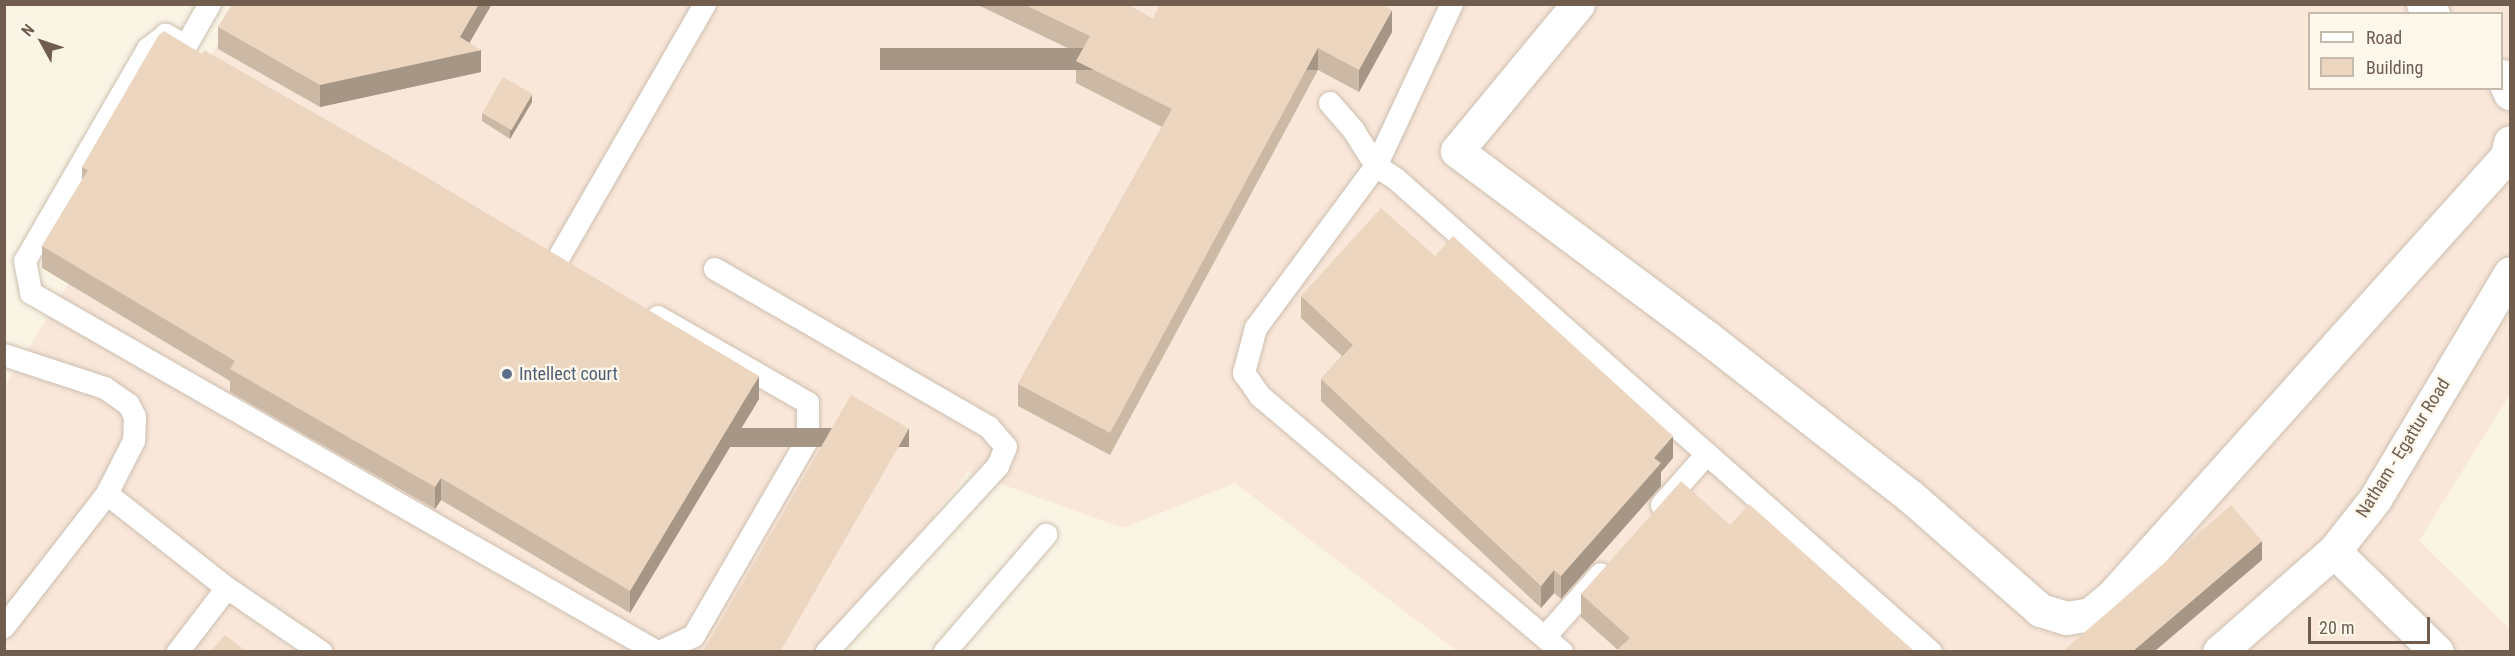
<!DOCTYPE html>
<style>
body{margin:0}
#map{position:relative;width:2515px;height:656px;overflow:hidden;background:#faf4e5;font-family:"Roboto Condensed",sans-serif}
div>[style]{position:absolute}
.commercial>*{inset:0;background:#f9e7da}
.roads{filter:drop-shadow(0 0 2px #ccbfb0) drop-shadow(0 0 2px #ccbfb0)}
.service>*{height:22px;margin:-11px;padding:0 11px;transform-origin:11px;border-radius:11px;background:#fff}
.minor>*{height:33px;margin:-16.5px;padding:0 16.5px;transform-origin:16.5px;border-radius:16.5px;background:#fff}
.tertiary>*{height:33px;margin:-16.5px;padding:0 16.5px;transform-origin:16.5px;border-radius:16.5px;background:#fff}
.wall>*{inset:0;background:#cbb8a5}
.shaded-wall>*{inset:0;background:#a59686;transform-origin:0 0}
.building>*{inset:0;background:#ecd6c0;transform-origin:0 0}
.dots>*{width:16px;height:16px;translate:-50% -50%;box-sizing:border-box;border:3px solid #fdf8eb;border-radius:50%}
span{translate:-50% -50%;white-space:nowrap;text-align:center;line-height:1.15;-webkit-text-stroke:4.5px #fdf8eb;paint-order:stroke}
.service-label{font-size:18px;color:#4e5e75}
.left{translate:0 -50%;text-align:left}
.street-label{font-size:18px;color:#705d4d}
.frame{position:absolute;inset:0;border:6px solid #705d4d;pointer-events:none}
.legend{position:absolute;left:2308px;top:12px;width:195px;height:78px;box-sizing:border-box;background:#fdf8eb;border:2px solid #c5baac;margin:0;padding:8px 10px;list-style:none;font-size:18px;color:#705d4d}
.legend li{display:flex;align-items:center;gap:12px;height:30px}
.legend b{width:30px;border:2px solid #c5baac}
.north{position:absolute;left:12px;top:12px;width:60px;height:60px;-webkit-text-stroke:4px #fdf8eb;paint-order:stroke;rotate:310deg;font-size:16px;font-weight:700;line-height:24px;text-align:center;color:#705d4d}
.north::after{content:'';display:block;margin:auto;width:21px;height:27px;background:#705d4d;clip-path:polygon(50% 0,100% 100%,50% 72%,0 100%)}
.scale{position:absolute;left:2308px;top:617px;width:122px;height:27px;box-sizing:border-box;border:3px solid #705d4d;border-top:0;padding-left:8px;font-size:18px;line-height:21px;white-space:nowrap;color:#705d4d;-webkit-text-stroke:4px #fdf8eb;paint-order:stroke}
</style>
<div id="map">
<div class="commercial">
<div style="clip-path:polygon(evenodd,242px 5px,2510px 5px,2510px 394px,2419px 541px,2510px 629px,2510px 651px,1457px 651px,1235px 483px,1123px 528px,968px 472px,828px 651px,5px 651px,4px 387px,242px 5px,2310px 14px,2502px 14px,2502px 88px,2310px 88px,2310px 14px)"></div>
</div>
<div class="roads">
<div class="service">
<div style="left:1452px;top:4px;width:179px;rotate:115.1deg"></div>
<div style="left:1376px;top:166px;width:202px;rotate:126.5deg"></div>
<div style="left:1256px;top:328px;width:47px;rotate:104.9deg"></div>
<div style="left:1244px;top:373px;width:28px;rotate:55deg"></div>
<div style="left:1260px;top:396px;width:396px;rotate:40.3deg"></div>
<div style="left:177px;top:41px;width:13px;rotate:-151deg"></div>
<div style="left:166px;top:35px;width:23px;rotate:142deg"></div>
<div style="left:148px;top:49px;width:245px;rotate:120.1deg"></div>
<div style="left:25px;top:261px;width:33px;rotate:79deg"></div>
<div style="left:31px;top:293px;width:722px;rotate:29.83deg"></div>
<div style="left:186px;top:46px;width:48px;rotate:-60.3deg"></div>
<div style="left:1330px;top:103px;width:37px;rotate:49deg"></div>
<div style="left:1354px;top:131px;width:41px;rotate:57.8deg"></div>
<div style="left:1376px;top:166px;width:24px;rotate:33deg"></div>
<div style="left:1396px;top:179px;width:714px;rotate:41.48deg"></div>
<div style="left:558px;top:259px;width:294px;rotate:-60deg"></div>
<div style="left:715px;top:269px;width:316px;rotate:30deg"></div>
<div style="left:989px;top:427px;width:26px;rotate:50deg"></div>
<div style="left:1006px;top:447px;width:21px;rotate:113deg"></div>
<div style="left:998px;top:466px;width:253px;rotate:132.6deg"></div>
<div style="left:658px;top:317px;width:173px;rotate:29.8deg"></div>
<div style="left:808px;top:403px;width:36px;rotate:90deg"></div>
<div style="left:808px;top:439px;width:228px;rotate:120.1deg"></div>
<div style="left:694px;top:636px;width:38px;rotate:155deg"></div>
<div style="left:4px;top:355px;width:106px;rotate:18.1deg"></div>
<div style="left:105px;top:388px;width:29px;rotate:35deg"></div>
<div style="left:129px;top:405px;width:13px;rotate:63deg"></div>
<div style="left:135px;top:417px;width:24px;rotate:92deg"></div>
<div style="left:134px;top:441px;width:59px;rotate:117deg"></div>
<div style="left:1662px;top:505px;width:68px;rotate:-48.6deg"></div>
<div style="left:227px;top:588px;width:114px;rotate:34.2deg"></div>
<div style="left:4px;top:627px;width:168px;rotate:-52.2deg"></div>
<div style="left:107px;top:494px;width:152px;rotate:38.1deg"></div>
<div style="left:227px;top:588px;width:81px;rotate:127.4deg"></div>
<div style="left:1545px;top:637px;width:84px;rotate:-48.4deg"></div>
<div style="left:945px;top:652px;width:155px;rotate:-49.2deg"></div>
</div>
<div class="minor">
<div style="left:1578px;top:4px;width:190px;rotate:129.5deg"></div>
<div style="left:1457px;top:151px;width:314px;rotate:36.7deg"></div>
<div style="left:1709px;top:339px;width:255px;rotate:38deg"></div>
<div style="left:1910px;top:496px;width:173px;rotate:41.2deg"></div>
<div style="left:2040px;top:610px;width:27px;rotate:17deg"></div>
<div style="left:2066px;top:618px;width:24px;rotate:-9deg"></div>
<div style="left:2090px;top:614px;width:28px;rotate:-39deg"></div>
<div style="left:2112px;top:596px;width:591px;rotate:-48.08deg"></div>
<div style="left:2507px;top:156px;width:14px;rotate:-78deg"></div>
<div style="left:2423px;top:4px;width:14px;rotate:45deg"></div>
<div style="left:2502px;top:76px;width:19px;rotate:65deg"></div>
<div style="left:2334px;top:551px;width:144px;rotate:44.4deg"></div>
</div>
<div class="tertiary">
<div style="left:2219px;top:652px;width:153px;rotate:-41.3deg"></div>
<div style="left:2334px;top:551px;width:66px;rotate:-51.7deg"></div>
<div style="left:2375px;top:499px;width:263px;rotate:-59.1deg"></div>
</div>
</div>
<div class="wall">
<div style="clip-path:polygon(976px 4px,1126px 4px,1153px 19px,1392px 32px,1359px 92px,1318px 70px,1110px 455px,1018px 406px,1018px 384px,1162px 127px,1076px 83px,1076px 61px,1080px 54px)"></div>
<div style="clip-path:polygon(218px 27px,469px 42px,481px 72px,320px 107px,218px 49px)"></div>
<div style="clip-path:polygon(532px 102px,510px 139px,482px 121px,482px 113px)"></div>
<div style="clip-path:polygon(82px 167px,759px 399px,630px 613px,441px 500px,435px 509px,230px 392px,230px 381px,42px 268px,42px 246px,82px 180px)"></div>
<div style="clip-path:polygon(1435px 256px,1673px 458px,1661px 472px,1661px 486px,1561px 599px,1554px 593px,1541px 608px,1321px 401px,1321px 379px,1342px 356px,1301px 318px,1301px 296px)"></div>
<div style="clip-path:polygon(1730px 525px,1914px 651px,1618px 650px,1581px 617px,1581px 594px)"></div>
</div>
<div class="shaded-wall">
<div style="clip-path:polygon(479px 4px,492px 4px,463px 54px,481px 50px,481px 72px,320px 107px,320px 85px)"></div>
<div style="clip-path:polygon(1392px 10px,1392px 32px,1359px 92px,1359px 70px)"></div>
<div style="left:1318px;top:48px;width:22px;height:438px;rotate:90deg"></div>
<div style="clip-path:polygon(532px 94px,532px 102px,510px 139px,510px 131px)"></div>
<div style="clip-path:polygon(759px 376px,759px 399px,630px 613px,630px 591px)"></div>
<div style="left:909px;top:428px;width:19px;height:257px;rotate:90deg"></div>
<div style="clip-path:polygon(1673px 436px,1673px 458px,1661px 472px,1661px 486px,1561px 599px,1561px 576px,1654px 458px)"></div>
<div style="clip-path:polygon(441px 478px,441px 500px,435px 509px,435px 487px)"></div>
<div style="clip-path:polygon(2262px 541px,2262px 560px,2155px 651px,2133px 651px)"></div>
<div style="clip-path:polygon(1554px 570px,1554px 593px,1541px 608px,1541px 586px)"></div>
</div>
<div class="building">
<div style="clip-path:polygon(232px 4px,479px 4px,460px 37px,481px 50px,320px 85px,218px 27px)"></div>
<div style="clip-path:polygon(1023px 4px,1126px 4px,1153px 19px,1160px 4px,1381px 4px,1392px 10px,1359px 70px,1318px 48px,1110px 433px,1018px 384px,1172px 109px,1076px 61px,1090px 36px)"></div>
<div style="clip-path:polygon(164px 31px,202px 54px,204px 50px,423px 175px,759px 376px,630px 591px,441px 478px,435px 487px,230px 369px,235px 361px,42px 246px,88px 170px,82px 167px,158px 36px)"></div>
<div style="left:503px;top:77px;width:34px;height:42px;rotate:30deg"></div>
<div style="clip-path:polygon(1381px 208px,1435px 256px,1453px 236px,1673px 436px,1654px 458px,1661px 463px,1561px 576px,1554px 570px,1541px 586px,1321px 379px,1353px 345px,1301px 296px)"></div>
<div style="left:851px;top:395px;width:67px;height:295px;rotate:30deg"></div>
<div style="clip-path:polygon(1681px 481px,1730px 525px,1749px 504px,1914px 651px,1616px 651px,1630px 638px,1581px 594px)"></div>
<div style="clip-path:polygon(2231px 505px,2262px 541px,2133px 651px,2063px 651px)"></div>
<div style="clip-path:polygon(225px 635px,246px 651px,211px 651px)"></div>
</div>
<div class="dots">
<div style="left:507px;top:374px;background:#5c6f8a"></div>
</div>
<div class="service-label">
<span class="left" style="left:519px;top:374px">Intellect court</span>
</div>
<div class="street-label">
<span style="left:2403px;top:448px;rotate:-58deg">Natham - Egattur Road</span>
</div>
<div class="frame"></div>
<ul class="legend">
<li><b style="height:8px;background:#fff"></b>Road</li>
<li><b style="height:16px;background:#ecd6c0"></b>Building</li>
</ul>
<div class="north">N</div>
<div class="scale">20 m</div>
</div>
